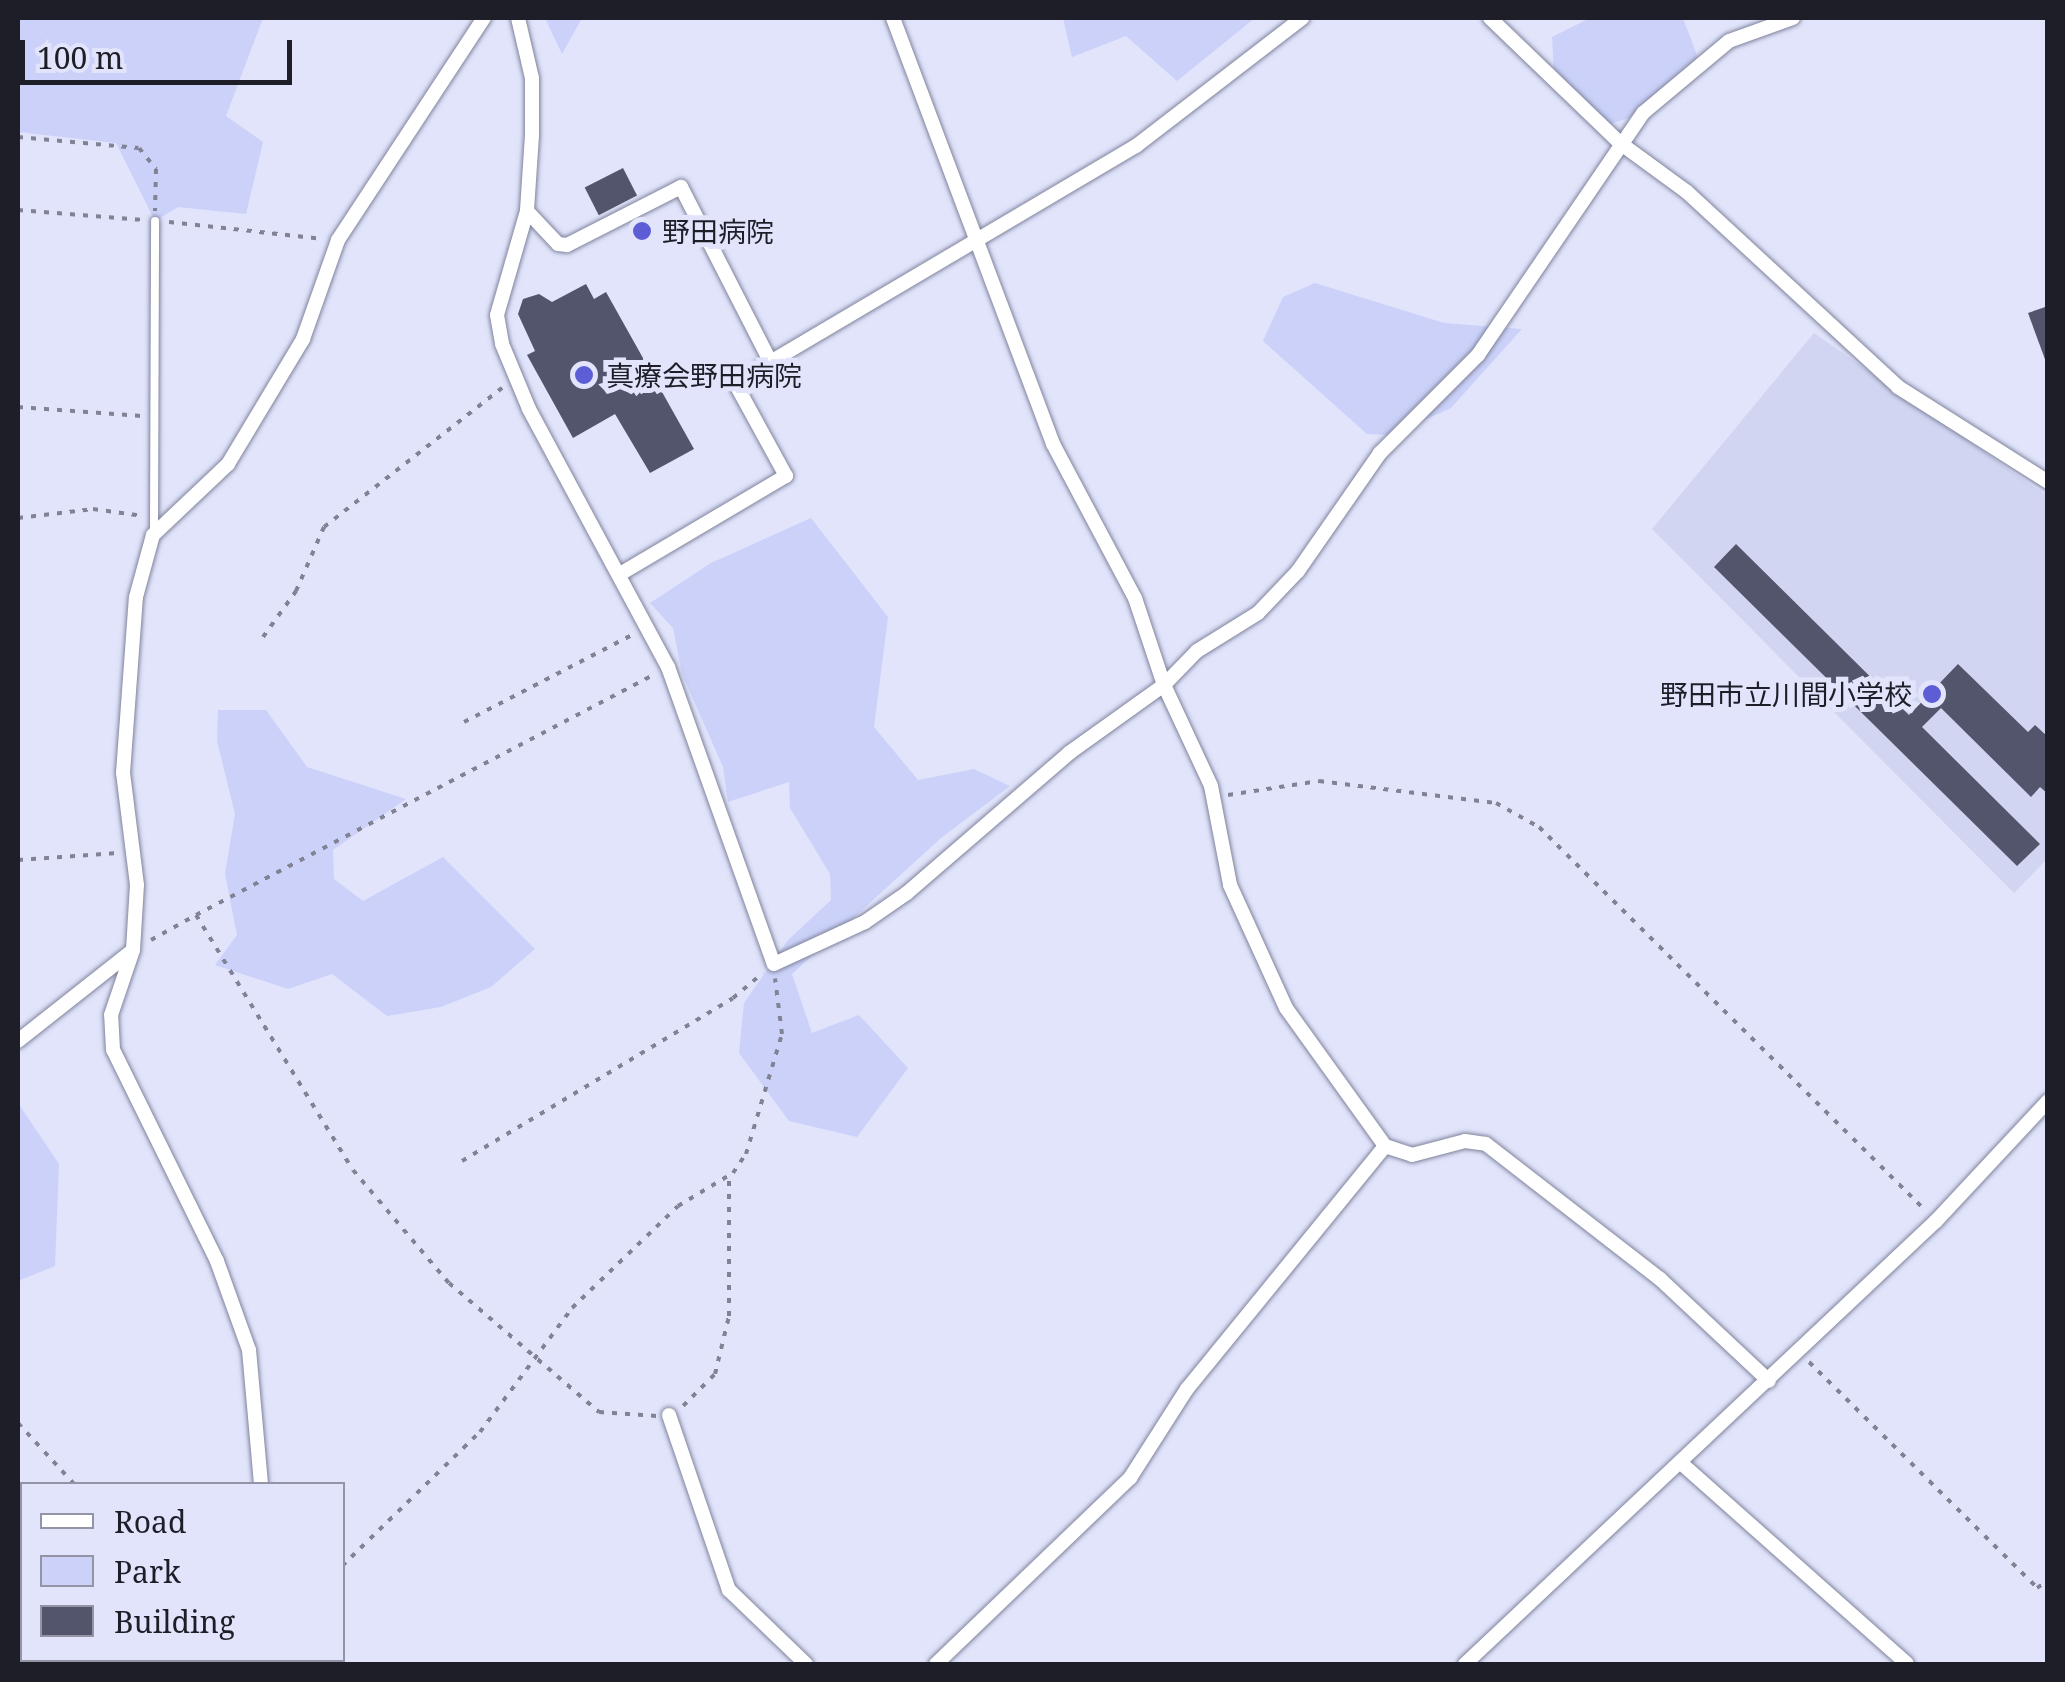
<!DOCTYPE html>
<meta charset="utf-8">
<style>
body{margin:0}
#map{position:relative;width:2065px;height:1682px;overflow:hidden;background:#e1e4fb;font-family:"Noto Serif","Noto Sans JP",serif}
div>[style]{position:absolute}
.built>*{inset:0;background:#d1d5f1}
.green>*{inset:0;background:#cbd1f9}
.building>*{inset:0;background:#52556c;transform-origin:0 0}
.path>*{height:4px;margin-top:-2px;transform-origin:0;background:repeating-linear-gradient(90deg,#818394 0 5px,transparent 0 13px)}
.roads{filter:drop-shadow(0 0 2px #7f839c) drop-shadow(0 0 2px #7f839c)}
.service>*{height:8px;margin:-4px;padding:0 4px;transform-origin:4px;border-radius:4px;background:#fff}
.minor>*{height:14px;margin:-7px;padding:0 7px;transform-origin:7px;border-radius:7px;background:#fff}
.dots>*{width:28px;height:28px;translate:-50% -50%;box-sizing:border-box;border:5px solid #e1e4fb;border-radius:50%}
span{translate:-50% -50%;white-space:nowrap;text-align:center;line-height:1.15;-webkit-text-stroke:10px #e1e4fb;paint-order:stroke}
.poi-label{font-size:28px;color:#1d1e28}
.left{translate:0 -50%;text-align:left}
.right{translate:-100% -50%;text-align:right}
.frame{position:absolute;inset:0;border:20px solid #1d1e28;pointer-events:none}
.legend{position:absolute;left:20px;top:1482px;width:325px;height:180px;box-sizing:border-box;background:#e1e4fb;border:2px solid #9395a7;margin:0;padding:12px 18px;list-style:none;font-size:30px;color:#1d1e28}
.legend li{display:flex;align-items:center;gap:20px;height:50px}
.legend b{width:50px;border:2px solid #9395a7}
.scale{position:absolute;left:20px;top:40px;width:272px;height:45px;box-sizing:border-box;border:5px solid #1d1e28;border-top:0;padding-left:12px;font-size:30px;line-height:35px;white-space:nowrap;color:#1d1e28;-webkit-text-stroke:8px #e1e4fb;paint-order:stroke}
</style>
<div id="map">
<div class="built">
<div style="clip-path:polygon(1814px 333px,2047px 496px,2047px 859px,2014px 893px,1652px 529px)"></div>
</div>
<div class="green">
<div style="clip-path:polygon(18px 18px,263px 18px,226px 116px,263px 142px,246px 214px,178px 207px,155px 221px,116px 143px,18px 132px)"></div>
<div style="clip-path:polygon(545px 18px,582px 18px,562px 54px)"></div>
<div style="clip-path:polygon(1063px 18px,1255px 18px,1177px 81px,1126px 36px,1072px 57px)"></div>
<div style="clip-path:polygon(1590px 18px,1683px 18px,1701px 66px,1629px 118px,1594px 129px,1554px 72px,1552px 37px)"></div>
<div style="clip-path:polygon(1315px 283px,1444px 323px,1522px 329px,1451px 408px,1391px 435px,1367px 434px,1263px 341px,1283px 297px)"></div>
<div style="clip-path:polygon(811px 518px,888px 617px,874px 727px,918px 780px,974px 769px,1010px 786px,941px 838px,792px 974px,812px 1033px,859px 1015px,908px 1068px,857px 1137px,789px 1121px,739px 1053px,744px 1003px,788px 940px,831px 900px,830px 874px,790px 808px,789px 782px,728px 802px,723px 767px,682px 674px,673px 628px,650px 603px,711px 563px)"></div>
<div style="clip-path:polygon(218px 710px,266px 710px,307px 767px,406px 799px,333px 850px,334px 879px,363px 901px,443px 857px,535px 949px,491px 987px,441px 1007px,387px 1016px,332px 974px,288px 989px,215px 965px,237px 935px,225px 874px,235px 814px,217px 741px)"></div>
<div style="clip-path:polygon(18px 1103px,59px 1164px,55px 1266px,18px 1281px)"></div>
</div>
<div class="building">
<div style="left:623px;top:168px;width:31px;height:43px;rotate:63deg"></div>
<div style="clip-path:polygon(586px 284px,594px 299px,606px 292px,694px 449px,650px 473px,615px 414px,573px 438px,527px 355px,535px 351px,518px 314px,523px 299px,539px 294px,552px 302px)"></div>
<div style="clip-path:polygon(2048px 306px,2048px 362px,2046px 362px,2028px 313px)"></div>
<div style="clip-path:polygon(1736px 544px,1909px 715px,1958px 664px,2028px 732px,2035px 725px,2048px 737px,2048px 794px,2040px 787px,2031px 797px,1941px 708px,1922px 727px,2040px 844px,2017px 866px,1714px 567px)"></div>
</div>
<div class="path">
<div style="left:18px;top:137px;width:121px;rotate:5.2deg"></div>
<div style="left:139px;top:148px;width:27px;rotate:51deg"></div>
<div style="left:156px;top:169px;width:42px;rotate:91.4deg"></div>
<div style="left:18px;top:210px;width:126px;rotate:4.5deg"></div>
<div style="left:169px;top:222px;width:155px;rotate:6.3deg"></div>
<div style="left:18px;top:407px;width:124px;rotate:4.2deg"></div>
<div style="left:18px;top:518px;width:76px;rotate:-6.8deg"></div>
<div style="left:93px;top:509px;width:51px;rotate:7.8deg"></div>
<div style="left:263px;top:637px;width:57px;rotate:-54.3deg"></div>
<div style="left:296px;top:591px;width:70px;rotate:-66.4deg"></div>
<div style="left:324px;top:527px;width:226px;rotate:-38deg"></div>
<div style="left:464px;top:722px;width:191px;rotate:-27.4deg"></div>
<div style="left:1228px;top:795px;width:92px;rotate:-8.7deg"></div>
<div style="left:1319px;top:781px;width:178px;rotate:7.1deg"></div>
<div style="left:1496px;top:803px;width:49px;rotate:29.2deg"></div>
<div style="left:1539px;top:827px;width:545px;rotate:44.78deg"></div>
<div style="left:18px;top:860px;width:100px;rotate:-4deg"></div>
<div style="left:196px;top:915px;width:518px;rotate:-27.7deg"></div>
<div style="left:151px;top:940px;width:51px;rotate:-29.1deg"></div>
<div style="left:196px;top:915px;width:299px;rotate:58.4deg"></div>
<div style="left:353px;top:1170px;width:148px;rotate:49.7deg"></div>
<div style="left:449px;top:1283px;width:198px;rotate:40.7deg"></div>
<div style="left:599px;top:1412px;width:58px;rotate:3.9deg"></div>
<div style="left:462px;top:1161px;width:316px;rotate:-31deg"></div>
<div style="left:733px;top:998px;width:39px;rotate:-40deg"></div>
<div style="left:1809px;top:1362px;width:321px;rotate:44.7deg"></div>
<div style="left:2037px;top:1588px;width:14px;rotate:-36deg"></div>
<div style="left:683px;top:1406px;width:45px;rotate:-45deg"></div>
<div style="left:715px;top:1374px;width:60px;rotate:-76.4deg"></div>
<div style="left:729px;top:1316px;width:140px;rotate:-90deg"></div>
<div style="left:18px;top:1423px;width:83px;rotate:47.4deg"></div>
<div style="left:342px;top:1566px;width:192px;rotate:-44.2deg"></div>
<div style="left:480px;top:1432px;width:154px;rotate:-53.4deg"></div>
<div style="left:572px;top:1308px;width:147px;rotate:-43.9deg"></div>
<div style="left:678px;top:1206px;width:64px;rotate:-31deg"></div>
<div style="left:733px;top:1173px;width:23px;rotate:-56deg"></div>
<div style="left:746px;top:1154px;width:125px;rotate:-73.3deg"></div>
<div style="left:782px;top:1034px;width:56px;rotate:-97.1deg"></div>
<div style="left:262px;top:1660px;width:8px;rotate:30deg"></div>
</div>
<div class="roads">
<div class="service">
<div style="left:154px;top:530px;width:309px;rotate:-89.8deg"></div>
</div>
<div class="minor">
<div style="left:518px;top:18px;width:62px;rotate:76.9deg"></div>
<div style="left:532px;top:78px;width:57px;rotate:90deg"></div>
<div style="left:532px;top:135px;width:76px;rotate:93.8deg"></div>
<div style="left:527px;top:211px;width:108px;rotate:106.1deg"></div>
<div style="left:497px;top:315px;width:29px;rotate:80deg"></div>
<div style="left:502px;top:344px;width:70px;rotate:67.4deg"></div>
<div style="left:529px;top:409px;width:293px;rotate:61.7deg"></div>
<div style="left:668px;top:667px;width:315px;rotate:70.4deg"></div>
<div style="left:774px;top:964px;width:100px;rotate:-24.8deg"></div>
<div style="left:865px;top:922px;width:51px;rotate:-34.6deg"></div>
<div style="left:907px;top:893px;width:214px;rotate:-40.8deg"></div>
<div style="left:1069px;top:753px;width:117px;rotate:-35.6deg"></div>
<div style="left:1164px;top:685px;width:47px;rotate:-45.9deg"></div>
<div style="left:1197px;top:651px;width:72px;rotate:-31.9deg"></div>
<div style="left:1258px;top:613px;width:58px;rotate:-46.4deg"></div>
<div style="left:1298px;top:571px;width:144px;rotate:-55.2deg"></div>
<div style="left:1380px;top:453px;width:139px;rotate:-45deg"></div>
<div style="left:1478px;top:355px;width:293px;rotate:-55.7deg"></div>
<div style="left:1643px;top:113px;width:112px;rotate:-39.9deg"></div>
<div style="left:1729px;top:41px;width:68px;rotate:-19.8deg"></div>
<div style="left:893px;top:18px;width:455px;rotate:69.4deg"></div>
<div style="left:1053px;top:444px;width:174px;rotate:62deg"></div>
<div style="left:1135px;top:598px;width:92px;rotate:71.6deg"></div>
<div style="left:1164px;top:685px;width:111px;rotate:65deg"></div>
<div style="left:1211px;top:786px;width:101px;rotate:79.1deg"></div>
<div style="left:1230px;top:885px;width:135px;rotate:65.5deg"></div>
<div style="left:1286px;top:1008px;width:170px;rotate:54.3deg"></div>
<div style="left:1385px;top:1146px;width:28px;rotate:18deg"></div>
<div style="left:1412px;top:1155px;width:55px;rotate:-14.8deg"></div>
<div style="left:1465px;top:1141px;width:21px;rotate:8deg"></div>
<div style="left:1486px;top:1144px;width:220px;rotate:37.8deg"></div>
<div style="left:1660px;top:1279px;width:149px;rotate:43.1deg"></div>
<div style="left:1490px;top:18px;width:180px;rotate:43.9deg"></div>
<div style="left:1620px;top:143px;width:83px;rotate:36.2deg"></div>
<div style="left:1687px;top:192px;width:287px;rotate:42.7deg"></div>
<div style="left:1898px;top:387px;width:178px;rotate:32.3deg"></div>
<div style="left:527px;top:211px;width:45px;rotate:46.8deg"></div>
<div style="left:558px;top:244px;width:9px;rotate:6deg"></div>
<div style="left:567px;top:245px;width:128px;rotate:-27deg"></div>
<div style="left:681px;top:187px;width:198px;rotate:62.9deg"></div>
<div style="left:620px;top:574px;width:193px;rotate:-30.6deg"></div>
<div style="left:786px;top:476px;width:106px;rotate:-118.7deg"></div>
<div style="left:735px;top:383px;width:466px;rotate:-30.6deg"></div>
<div style="left:1136px;top:146px;width:210px;rotate:-37.6deg"></div>
<div style="left:18px;top:1041px;width:145px;rotate:-38.3deg"></div>
<div style="left:669px;top:1415px;width:185px;rotate:71.1deg"></div>
<div style="left:729px;top:1590px;width:107px;rotate:43.9deg"></div>
<div style="left:1681px;top:1463px;width:302px;rotate:41.6deg"></div>
<div style="left:261px;top:1484px;width:135px;rotate:-95.1deg"></div>
<div style="left:249px;top:1350px;width:95px;rotate:-109.8deg"></div>
<div style="left:217px;top:1261px;width:235px;rotate:-116.2deg"></div>
<div style="left:113px;top:1050px;width:35px;rotate:-93deg"></div>
<div style="left:111px;top:1015px;width:69px;rotate:-71.3deg"></div>
<div style="left:133px;top:950px;width:65px;rotate:-86.5deg"></div>
<div style="left:137px;top:885px;width:113px;rotate:-97.1deg"></div>
<div style="left:123px;top:773px;width:176px;rotate:-85.8deg"></div>
<div style="left:136px;top:597px;width:64px;rotate:-74.7deg"></div>
<div style="left:153px;top:535px;width:103px;rotate:-43.4deg"></div>
<div style="left:228px;top:464px;width:146px;rotate:-59deg"></div>
<div style="left:303px;top:339px;width:105px;rotate:-70.5deg"></div>
<div style="left:338px;top:240px;width:266px;rotate:-56.7deg"></div>
<div style="left:290px;top:1664px;width:4px;rotate:-90deg"></div>
<div style="left:936px;top:1664px;width:269px;rotate:-43.8deg"></div>
<div style="left:1130px;top:1478px;width:106px;rotate:-57.4deg"></div>
<div style="left:1187px;top:1389px;width:313px;rotate:-50.8deg"></div>
<div style="left:1465px;top:1664px;width:647px;rotate:-43.25deg"></div>
<div style="left:1936px;top:1221px;width:164px;rotate:-47deg"></div>
</div>
</div>
<div class="dots">
<div style="left:642px;top:231px;background:#5d5dd5"></div>
<div style="left:584px;top:375px;background:#5d5dd5"></div>
<div style="left:1932px;top:694px;background:#5d5dd5"></div>
</div>
<div class="poi-label">
<span class="left" style="left:662px;top:231px">野田病院</span>
<span class="left" style="left:606px;top:375px">真療会野田病院</span>
<span class="right" style="left:1912px;top:694px">野田市立川間小学校</span>
</div>
<div class="frame"></div>
<ul class="legend">
<li><b style="height:12px;background:#fff"></b>Road</li>
<li><b style="height:28px;background:#cbd1f9"></b>Park</li>
<li><b style="height:28px;background:#52556c"></b>Building</li>
</ul>
<div class="scale">100 m</div>
</div>
